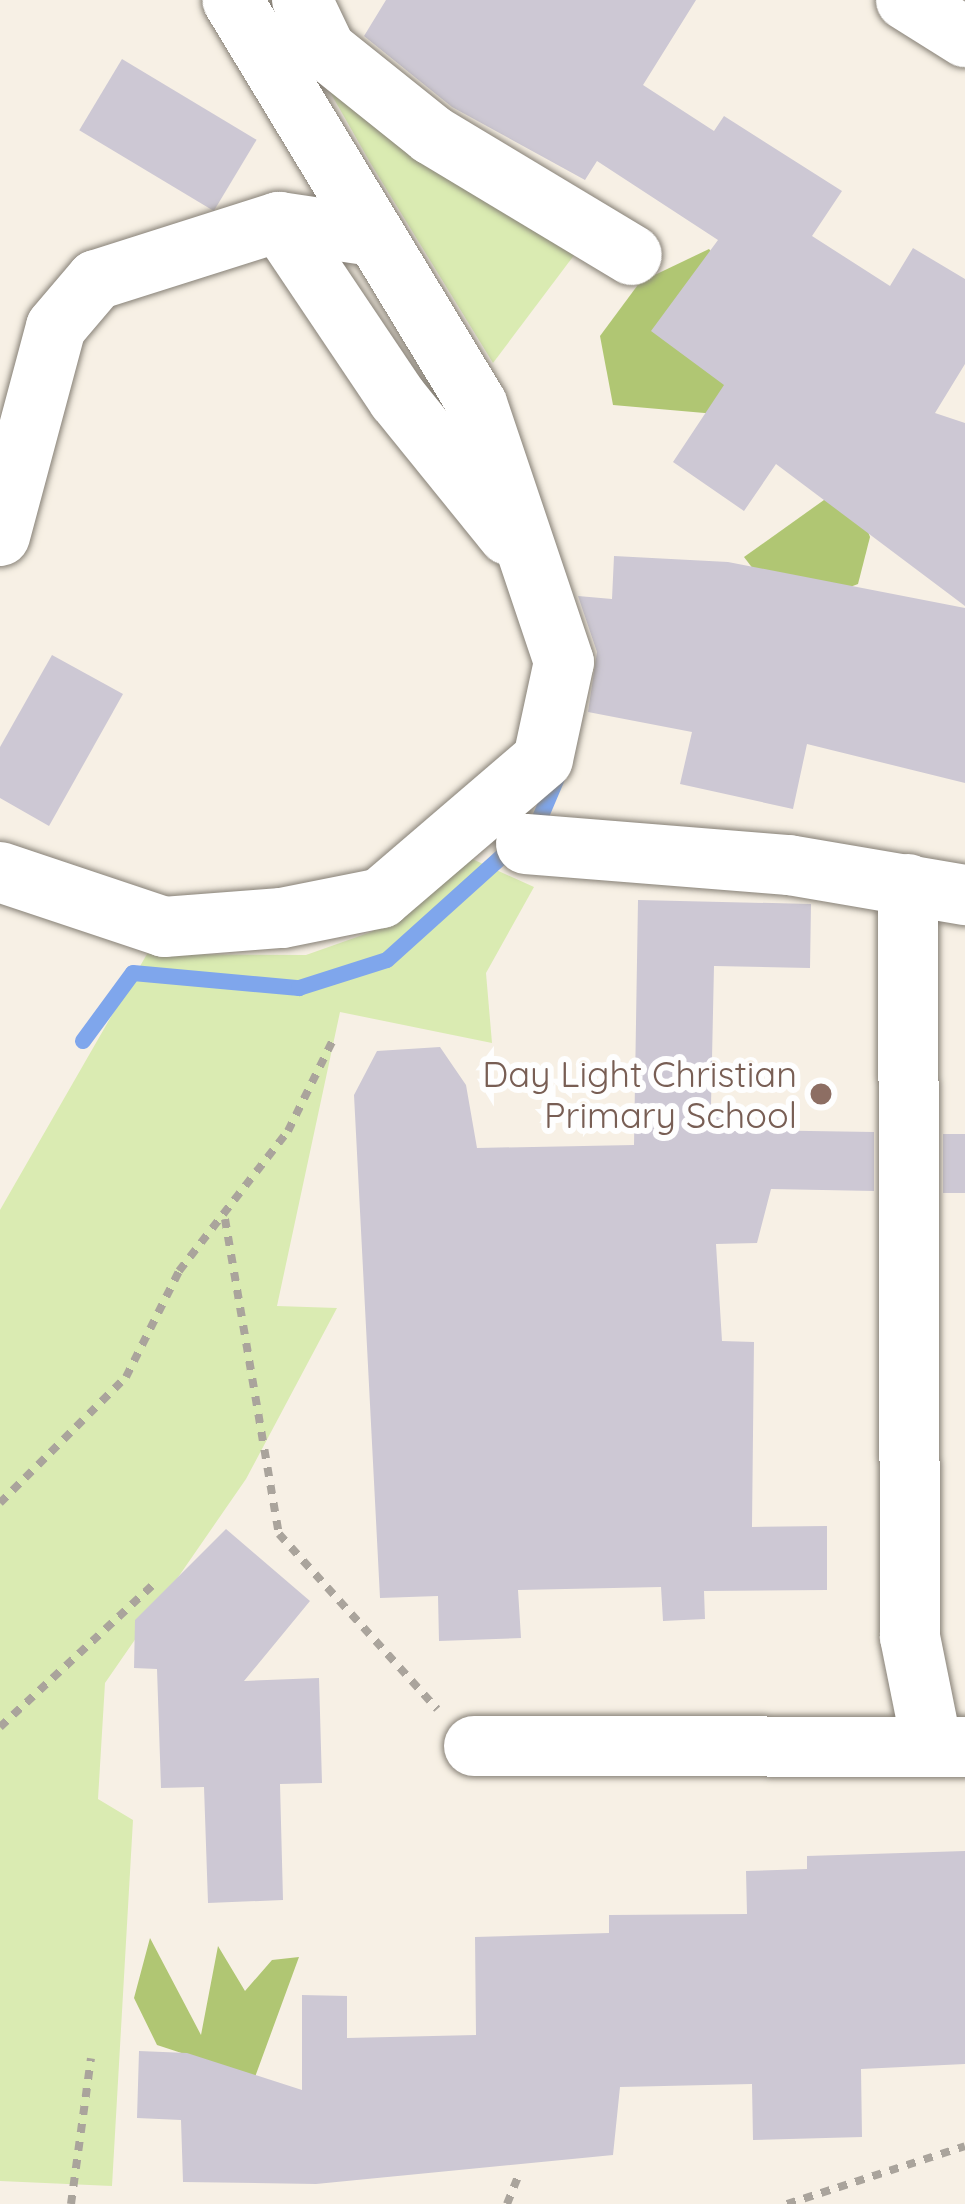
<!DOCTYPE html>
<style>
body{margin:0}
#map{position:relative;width:965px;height:2204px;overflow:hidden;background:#f7f0e5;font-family:Quicksand,sans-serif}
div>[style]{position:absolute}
.green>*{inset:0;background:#daebb2}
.forest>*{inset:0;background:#b0c673}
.stream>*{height:16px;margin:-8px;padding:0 8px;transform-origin:8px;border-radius:8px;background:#7fa6ec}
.building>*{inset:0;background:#cdc8d4;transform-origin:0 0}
.path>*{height:8px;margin-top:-4px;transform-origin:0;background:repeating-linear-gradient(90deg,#aaa49c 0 9px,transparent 0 18px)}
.roads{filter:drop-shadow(0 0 3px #868076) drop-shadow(0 0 3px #868076)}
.minor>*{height:60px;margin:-30px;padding:0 30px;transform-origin:30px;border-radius:30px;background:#fff}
.dots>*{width:33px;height:33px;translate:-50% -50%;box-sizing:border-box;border:6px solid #fefefe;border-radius:50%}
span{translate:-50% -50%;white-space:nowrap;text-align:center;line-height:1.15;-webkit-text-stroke:12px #fefefe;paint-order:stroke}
.education-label{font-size:36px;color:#785e54}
.right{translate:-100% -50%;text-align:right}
</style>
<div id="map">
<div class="green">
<div style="clip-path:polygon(317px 69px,578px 250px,493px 363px,371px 164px)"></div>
<div style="clip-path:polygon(470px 858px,534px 887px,486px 973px,492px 1043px,340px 1012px,277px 1306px,337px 1308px,246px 1479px,105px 1683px,98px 1799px,133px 1820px,112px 2186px,0 2181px,0 1210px,147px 954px,306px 955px,371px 932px)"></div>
</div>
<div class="forest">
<div style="clip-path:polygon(709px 249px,770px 322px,716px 414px,613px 405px,600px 336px,640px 282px)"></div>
<div style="clip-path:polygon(831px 495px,858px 505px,870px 537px,858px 584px,821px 598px,766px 586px,744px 557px)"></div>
<div style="clip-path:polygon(150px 1938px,201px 2035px,218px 1946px,245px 1991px,272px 1960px,299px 1957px,255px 2077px,157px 2045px,134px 1998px)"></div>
</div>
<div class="stream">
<div style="left:83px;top:1041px;width:84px;rotate:-53.7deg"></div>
<div style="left:133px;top:973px;width:167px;rotate:5.2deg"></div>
<div style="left:299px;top:988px;width:92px;rotate:-17.7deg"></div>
<div style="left:387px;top:960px;width:202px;rotate:-42deg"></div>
<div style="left:537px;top:825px;width:59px;rotate:-66.9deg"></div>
</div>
<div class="building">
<div style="clip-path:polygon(386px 0,696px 0,643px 85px,714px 131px,724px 116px,842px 191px,812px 236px,890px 286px,913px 248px,965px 279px,965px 364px,935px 413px,965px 423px,965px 606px,776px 464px,744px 511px,673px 462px,724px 385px,651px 331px,718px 240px,597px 161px,585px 180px,452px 107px,364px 36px)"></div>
<div style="left:122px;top:59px;width:157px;height:83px;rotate:31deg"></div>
<div style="clip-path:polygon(614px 556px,728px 562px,965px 608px,965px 783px,807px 744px,793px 809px,680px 784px,692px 732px,588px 712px,597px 652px,578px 596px,612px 599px)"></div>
<div style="clip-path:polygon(52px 655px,123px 694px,49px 826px,0 798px,0 747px)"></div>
<div style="clip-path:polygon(638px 900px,811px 904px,810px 968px,714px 966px,711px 1105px,743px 1106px,742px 1130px,874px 1132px,874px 1191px,771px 1189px,757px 1243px,716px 1244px,722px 1341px,754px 1342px,752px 1527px,827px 1526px,827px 1590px,704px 1591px,705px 1619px,663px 1621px,661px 1587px,518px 1590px,521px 1638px,439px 1641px,438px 1596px,380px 1598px,354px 1095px,377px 1051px,440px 1047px,466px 1085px,477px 1148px,634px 1145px)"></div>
<div style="left:943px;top:1134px;width:22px;height:59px"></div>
<div style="clip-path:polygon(226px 1529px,310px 1601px,244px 1681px,319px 1678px,322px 1783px,280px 1784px,283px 1900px,208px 1903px,204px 1787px,161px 1788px,157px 1669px,134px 1668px,135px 1620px)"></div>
<div style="clip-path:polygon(965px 1851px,965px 2064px,861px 2069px,862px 2137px,753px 2140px,752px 2084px,620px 2087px,613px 2155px,316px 2184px,183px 2182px,181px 2120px,137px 2118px,139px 2051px,187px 2053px,302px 2090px,302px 1995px,347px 1996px,347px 2038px,476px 2035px,475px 1937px,609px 1933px,609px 1915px,747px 1914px,746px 1871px,807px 1869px,807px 1856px)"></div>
</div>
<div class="path">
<div style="left:225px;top:1219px;width:320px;rotate:80.3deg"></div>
<div style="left:279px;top:1534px;width:236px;rotate:47.9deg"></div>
<div style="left:0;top:1503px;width:178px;rotate:-45deg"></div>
<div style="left:126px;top:1377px;width:119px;rotate:-63.4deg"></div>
<div style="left:179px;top:1271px;width:177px;rotate:-52.1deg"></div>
<div style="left:288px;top:1131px;width:102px;rotate:-63.7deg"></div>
<div style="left:0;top:1727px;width:210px;rotate:-42.9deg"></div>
<div style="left:71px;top:2204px;width:147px;rotate:-82.2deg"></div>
<div style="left:507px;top:2204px;width:29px;rotate:-68deg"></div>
<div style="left:787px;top:2204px;width:187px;rotate:-18deg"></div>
</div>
<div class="roads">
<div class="minor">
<div style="left:302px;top:0;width:55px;rotate:64.4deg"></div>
<div style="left:326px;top:50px;width:136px;rotate:38.7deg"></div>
<div style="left:432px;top:135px;width:233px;rotate:31deg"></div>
<div style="left:906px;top:0;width:70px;rotate:32.1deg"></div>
<div style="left:279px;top:222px;width:213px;rotate:56.1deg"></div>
<div style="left:398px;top:399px;width:175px;rotate:51deg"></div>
<div style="left:0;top:536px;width:216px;rotate:-75deg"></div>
<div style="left:56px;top:327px;width:62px;rotate:-49.6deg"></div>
<div style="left:96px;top:280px;width:192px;rotate:-17.6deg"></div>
<div style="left:279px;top:222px;width:95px;rotate:8.5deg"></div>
<div style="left:526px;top:844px;width:264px;rotate:4.6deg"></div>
<div style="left:789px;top:865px;width:179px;rotate:9.7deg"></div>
<div style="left:0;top:872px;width:173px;rotate:18.5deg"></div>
<div style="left:164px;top:927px;width:118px;rotate:-4.4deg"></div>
<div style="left:282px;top:918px;width:101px;rotate:-11.4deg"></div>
<div style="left:381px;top:898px;width:213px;rotate:-40.6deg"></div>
<div style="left:543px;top:759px;width:99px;rotate:-77.8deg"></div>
<div style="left:564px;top:662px;width:272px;rotate:-108.6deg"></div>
<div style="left:477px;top:404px;width:472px;rotate:-121.2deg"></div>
<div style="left:908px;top:884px;width:753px;rotate:89.85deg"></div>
<div style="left:910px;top:1637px;width:111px;rotate:78.6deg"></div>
<div style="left:474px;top:1746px;width:491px;rotate:0.1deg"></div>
</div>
</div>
<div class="dots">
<div style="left:821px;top:1094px;background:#8d6e63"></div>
</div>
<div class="education-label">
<span class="right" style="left:797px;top:1094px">Day Light Christian<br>Primary School</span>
</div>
</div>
